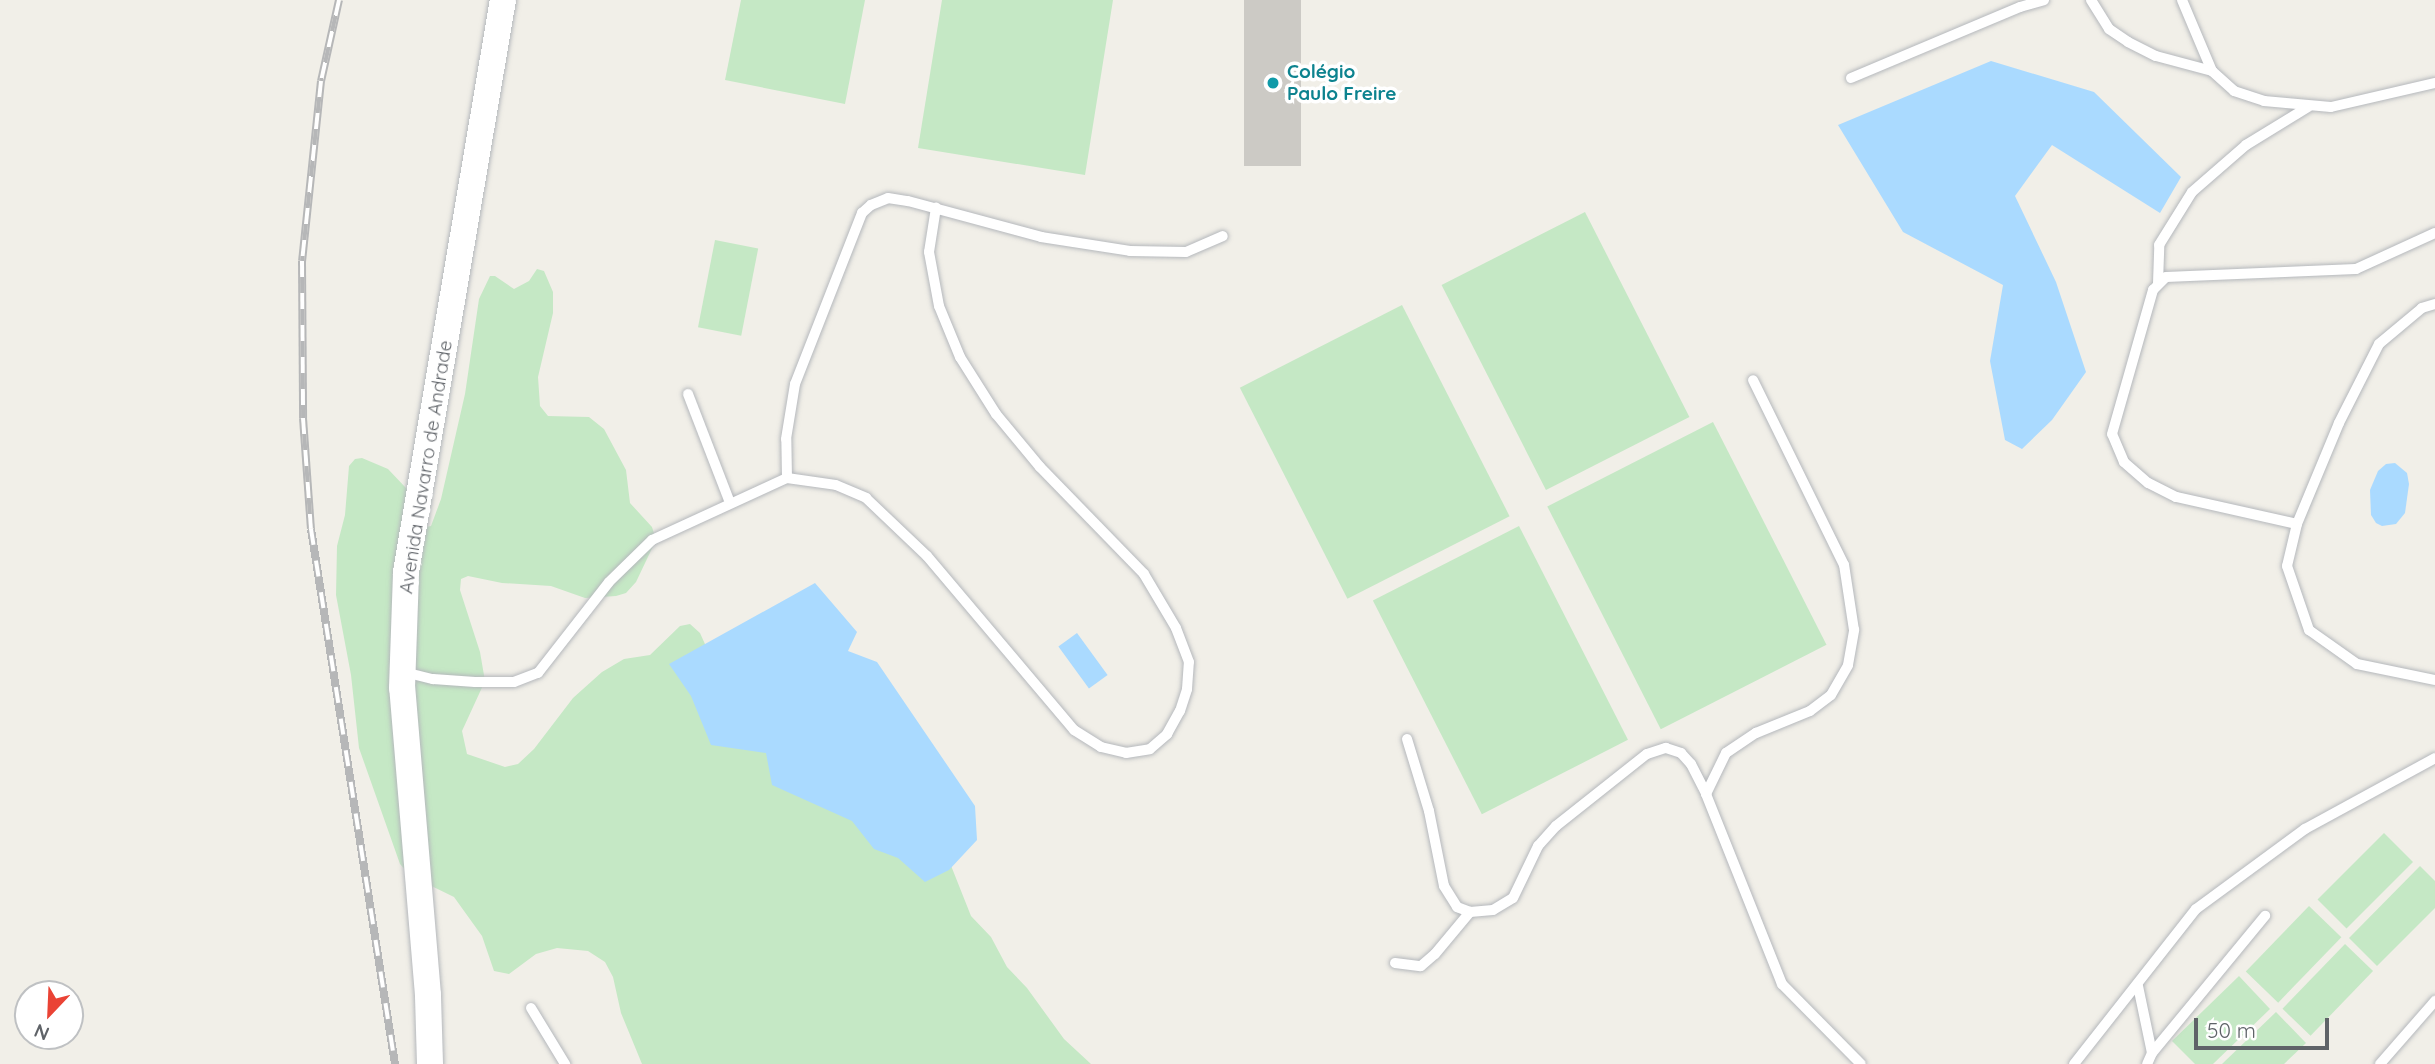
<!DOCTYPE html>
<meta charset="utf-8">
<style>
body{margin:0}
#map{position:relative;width:2435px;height:1064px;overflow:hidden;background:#f1efe8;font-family:Quicksand,sans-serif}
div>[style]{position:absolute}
.green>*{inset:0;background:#c5e8c5;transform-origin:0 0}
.water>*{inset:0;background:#aadaff;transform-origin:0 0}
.building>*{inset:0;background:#cccac5;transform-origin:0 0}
.roads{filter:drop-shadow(0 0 2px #b5b8bc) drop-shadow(0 0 2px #b5b8bc)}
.service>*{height:10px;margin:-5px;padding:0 5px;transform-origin:5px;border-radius:5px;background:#fff}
.tertiary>*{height:26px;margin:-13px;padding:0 13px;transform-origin:13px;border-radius:13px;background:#fff}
.rail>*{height:8px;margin-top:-4px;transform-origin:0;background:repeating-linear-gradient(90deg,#fff 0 16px,#b6b7b8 0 32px);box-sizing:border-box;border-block:2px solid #b6b7b8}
.dots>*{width:19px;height:19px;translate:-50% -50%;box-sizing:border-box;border:4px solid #fff;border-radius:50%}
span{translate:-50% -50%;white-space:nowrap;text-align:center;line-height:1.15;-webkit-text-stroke:7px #fff;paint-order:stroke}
.culture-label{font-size:19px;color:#0d838f;font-weight:700}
.left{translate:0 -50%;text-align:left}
.street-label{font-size:19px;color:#5f6368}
.north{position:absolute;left:14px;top:980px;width:70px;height:70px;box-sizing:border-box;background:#fff;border:2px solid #bfc1c3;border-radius:50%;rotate:203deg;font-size:19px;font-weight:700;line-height:28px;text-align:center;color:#5f6368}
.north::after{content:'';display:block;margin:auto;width:24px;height:32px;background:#ea4335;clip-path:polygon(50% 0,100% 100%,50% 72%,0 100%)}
.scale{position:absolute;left:2194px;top:1018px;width:135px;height:32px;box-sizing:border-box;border:4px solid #5f6368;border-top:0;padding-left:9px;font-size:21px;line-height:24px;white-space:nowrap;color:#5f6368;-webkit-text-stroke:5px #fff;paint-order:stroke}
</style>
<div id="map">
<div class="green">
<div style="clip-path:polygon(741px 0,865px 0,845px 104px,725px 80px)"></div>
<div style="clip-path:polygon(942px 0,1113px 0,1085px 175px,918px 148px)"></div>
<div style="left:1585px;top:212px;width:230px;height:161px;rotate:63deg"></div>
<div style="left:715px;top:240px;width:44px;height:89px;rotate:11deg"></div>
<div style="clip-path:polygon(537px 269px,544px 271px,553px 292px,553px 313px,538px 377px,540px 406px,548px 416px,589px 417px,604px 429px,626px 470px,630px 503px,652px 527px,656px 540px,636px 582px,626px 593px,616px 596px,585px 598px,551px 586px,502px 583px,468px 576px,461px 579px,460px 590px,480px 652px,485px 681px,462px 731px,467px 754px,505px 767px,518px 764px,534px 749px,573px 698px,602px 672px,624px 659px,650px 655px,680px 626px,690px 624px,700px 633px,718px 673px,948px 858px,971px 916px,991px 937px,1007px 967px,1027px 988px,1064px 1039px,1091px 1064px,642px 1064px,621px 1013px,613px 977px,605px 962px,588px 951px,557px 948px,536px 954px,509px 974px,494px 971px,482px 936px,454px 897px,411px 876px,400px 864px,359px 748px,351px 675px,336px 595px,337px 546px,345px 515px,349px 466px,355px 459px,362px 458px,388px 469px,406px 488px,421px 522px,426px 527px,431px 526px,441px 499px,465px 394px,479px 299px,490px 276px,495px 276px,514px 289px,529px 281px)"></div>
<div style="left:1402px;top:305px;width:237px;height:182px;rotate:63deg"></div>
<div style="left:1713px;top:422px;width:250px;height:186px;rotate:63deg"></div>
<div style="left:1519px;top:526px;width:240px;height:164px;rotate:63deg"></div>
<div style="left:2384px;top:833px;width:41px;height:94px;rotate:45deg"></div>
<div style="clip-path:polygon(2420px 866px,2435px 881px,2435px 908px,2377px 966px,2349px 938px)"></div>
<div style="left:2309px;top:906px;width:45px;height:91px;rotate:44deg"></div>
<div style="left:2345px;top:944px;width:39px;height:90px;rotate:44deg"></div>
<div style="clip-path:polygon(2239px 976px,2270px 1009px,2213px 1064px,2195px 1064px,2172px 1041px)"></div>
<div style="clip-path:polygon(2276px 1012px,2306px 1043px,2284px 1064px,2222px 1064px)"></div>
</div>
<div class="water">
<div style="clip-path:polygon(1991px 61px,2094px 92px,2181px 177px,2160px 213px,2052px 145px,2015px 196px,2056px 282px,2086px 372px,2052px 420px,2022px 449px,2005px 440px,1990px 361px,2003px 285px,1903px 232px,1838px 125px)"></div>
<div style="clip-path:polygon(2395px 463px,2407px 473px,2409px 484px,2405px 513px,2396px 524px,2382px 526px,2376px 523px,2371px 515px,2370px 490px,2378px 471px,2386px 464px)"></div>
<div style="clip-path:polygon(815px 583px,857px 632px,848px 651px,877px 662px,975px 806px,977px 840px,949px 870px,925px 882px,898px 858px,874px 849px,852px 821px,772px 785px,766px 753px,711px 745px,691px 696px,669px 664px)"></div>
<div style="left:1077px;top:633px;width:52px;height:23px;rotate:54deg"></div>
</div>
<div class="building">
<div style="left:1244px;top:0;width:57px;height:166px"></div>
</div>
<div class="roads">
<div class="service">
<div style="left:2091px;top:0;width:34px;rotate:58deg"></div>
<div style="left:2109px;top:29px;width:23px;rotate:34deg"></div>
<div style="left:2128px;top:42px;width:31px;rotate:27deg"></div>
<div style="left:2156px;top:56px;width:58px;rotate:15deg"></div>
<div style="left:2182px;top:0;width:77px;rotate:67.1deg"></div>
<div style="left:2212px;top:71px;width:30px;rotate:42deg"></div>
<div style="left:2234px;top:91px;width:32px;rotate:18deg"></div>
<div style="left:2264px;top:101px;width:67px;rotate:5.1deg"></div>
<div style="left:2331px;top:107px;width:107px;rotate:-13deg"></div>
<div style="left:1851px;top:78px;width:183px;rotate:-22.8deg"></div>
<div style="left:2020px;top:7px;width:25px;rotate:-16deg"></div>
<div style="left:2158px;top:283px;width:38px;rotate:-88deg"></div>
<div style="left:2159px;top:245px;width:62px;rotate:-58.1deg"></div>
<div style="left:2192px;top:192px;width:72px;rotate:-41deg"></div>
<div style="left:2246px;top:145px;width:73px;rotate:-31.5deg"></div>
<div style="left:2435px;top:304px;width:14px;rotate:163deg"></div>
<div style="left:2422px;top:308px;width:56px;rotate:140.1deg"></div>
<div style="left:2379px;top:344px;width:89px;rotate:116.9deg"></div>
<div style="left:2339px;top:423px;width:109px;rotate:112.6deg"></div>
<div style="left:2297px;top:524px;width:43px;rotate:103.4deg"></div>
<div style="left:2287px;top:566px;width:68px;rotate:71deg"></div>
<div style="left:2309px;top:630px;width:59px;rotate:35.3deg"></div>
<div style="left:2357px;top:664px;width:80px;rotate:11.6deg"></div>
<div style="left:688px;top:394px;width:117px;rotate:68.9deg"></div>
<div style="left:787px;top:478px;width:49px;rotate:8.1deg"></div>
<div style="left:836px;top:485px;width:33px;rotate:23deg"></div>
<div style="left:866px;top:498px;width:84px;rotate:43.6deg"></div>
<div style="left:927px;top:556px;width:228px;rotate:49.8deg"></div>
<div style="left:1074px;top:730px;width:32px;rotate:32deg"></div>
<div style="left:1101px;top:747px;width:26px;rotate:13deg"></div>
<div style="left:1126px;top:753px;width:24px;rotate:-9deg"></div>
<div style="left:1150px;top:749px;width:23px;rotate:-41deg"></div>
<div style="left:1167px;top:734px;width:26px;rotate:-61deg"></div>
<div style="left:1180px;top:711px;width:23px;rotate:-72deg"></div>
<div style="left:1187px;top:689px;width:27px;rotate:-86deg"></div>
<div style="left:1189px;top:662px;width:36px;rotate:-111deg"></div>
<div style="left:1176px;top:628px;width:63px;rotate:-120.7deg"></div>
<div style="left:1144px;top:574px;width:149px;rotate:-134.2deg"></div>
<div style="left:1040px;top:467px;width:69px;rotate:-129.7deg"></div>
<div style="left:996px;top:414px;width:67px;rotate:-122.3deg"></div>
<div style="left:960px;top:357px;width:55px;rotate:-112.4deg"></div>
<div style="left:939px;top:306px;width:55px;rotate:-100.5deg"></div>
<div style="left:929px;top:252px;width:45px;rotate:-81deg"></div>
<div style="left:2297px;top:524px;width:124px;rotate:-167.4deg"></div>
<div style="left:2176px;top:497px;width:31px;rotate:-153deg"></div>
<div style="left:2148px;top:483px;width:32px;rotate:-139deg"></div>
<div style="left:2124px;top:462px;width:30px;rotate:-113deg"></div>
<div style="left:2112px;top:434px;width:150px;rotate:-74.1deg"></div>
<div style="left:2153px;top:290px;width:18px;rotate:-45deg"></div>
<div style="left:2166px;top:277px;width:190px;rotate:-2.4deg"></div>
<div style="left:2356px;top:269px;width:87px;rotate:-24.5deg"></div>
<div style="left:404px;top:672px;width:30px;rotate:14deg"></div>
<div style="left:433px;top:679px;width:42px;rotate:4.1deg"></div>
<div style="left:475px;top:682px;width:39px"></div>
<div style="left:514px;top:682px;width:26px;rotate:-21deg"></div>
<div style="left:538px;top:673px;width:115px;rotate:-52deg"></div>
<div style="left:609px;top:582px;width:60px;rotate:-44.3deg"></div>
<div style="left:652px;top:540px;width:149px;rotate:-24.7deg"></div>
<div style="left:787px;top:478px;width:39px;rotate:-91deg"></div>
<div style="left:786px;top:439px;width:56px;rotate:-80.7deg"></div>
<div style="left:795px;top:384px;width:184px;rotate:-68.6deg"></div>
<div style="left:862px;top:213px;width:12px;rotate:-42deg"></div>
<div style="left:871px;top:205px;width:18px;rotate:-22deg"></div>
<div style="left:888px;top:198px;width:20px;rotate:9deg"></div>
<div style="left:908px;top:201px;width:138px;rotate:15.1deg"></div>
<div style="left:1041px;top:237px;width:90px;rotate:8.9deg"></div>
<div style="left:1130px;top:251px;width:56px;rotate:1deg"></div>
<div style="left:1186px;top:252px;width:40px;rotate:-23.4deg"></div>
<div style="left:1407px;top:739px;width:75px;rotate:73deg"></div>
<div style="left:1429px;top:811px;width:76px;rotate:78.7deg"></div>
<div style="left:1444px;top:886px;width:25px;rotate:58deg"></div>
<div style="left:1457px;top:907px;width:14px;rotate:21deg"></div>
<div style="left:1470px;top:912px;width:23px;rotate:-5deg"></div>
<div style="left:1493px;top:910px;width:23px;rotate:-31deg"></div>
<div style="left:1513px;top:898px;width:58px;rotate:-64.3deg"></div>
<div style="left:1538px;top:846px;width:27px;rotate:-48deg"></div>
<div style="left:1556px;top:826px;width:116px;rotate:-38.4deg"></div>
<div style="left:1647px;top:754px;width:20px;rotate:-18deg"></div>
<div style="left:1666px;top:748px;width:16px;rotate:18deg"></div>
<div style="left:1681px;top:753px;width:15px;rotate:48deg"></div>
<div style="left:1691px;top:764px;width:34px;rotate:63deg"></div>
<div style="left:1706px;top:794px;width:205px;rotate:68.2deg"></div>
<div style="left:1782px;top:984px;width:112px;rotate:45.4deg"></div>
<div style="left:1706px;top:794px;width:46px;rotate:-64deg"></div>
<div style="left:1726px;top:753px;width:36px;rotate:-34deg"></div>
<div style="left:1756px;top:733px;width:58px;rotate:-22.2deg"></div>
<div style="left:1810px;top:711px;width:26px;rotate:-37deg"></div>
<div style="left:1831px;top:695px;width:34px;rotate:-60deg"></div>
<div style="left:1848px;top:665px;width:36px;rotate:-80deg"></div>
<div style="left:1854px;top:630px;width:66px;rotate:-98.7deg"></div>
<div style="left:1844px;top:565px;width:206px;rotate:-116.2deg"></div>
<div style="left:1395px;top:963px;width:26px;rotate:7deg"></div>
<div style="left:1421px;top:966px;width:18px;rotate:-41deg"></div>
<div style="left:1435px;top:954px;width:55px;rotate:-50.2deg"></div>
<div style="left:2138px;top:986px;width:68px;rotate:78.2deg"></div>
<div style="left:2152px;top:1053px;width:12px;rotate:114deg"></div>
<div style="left:531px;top:1008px;width:66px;rotate:58.7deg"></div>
<div style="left:2152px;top:1053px;width:178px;rotate:-50.5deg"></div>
<div style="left:2074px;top:1064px;width:197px;rotate:-51.8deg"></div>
<div style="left:2196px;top:909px;width:135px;rotate:-36.3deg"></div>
<div style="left:2305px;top:829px;width:148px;rotate:-28.6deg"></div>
<div style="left:2380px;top:1064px;width:84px;rotate:-48.9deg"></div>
</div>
<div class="tertiary">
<div style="left:430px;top:1064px;width:69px;rotate:-91.7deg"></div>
<div style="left:428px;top:995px;width:308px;rotate:-94.8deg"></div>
<div style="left:402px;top:688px;width:116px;rotate:-88deg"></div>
<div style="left:406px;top:572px;width:580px;rotate:-80.38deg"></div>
</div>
</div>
<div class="rail">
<div style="left:339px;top:0;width:83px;rotate:102.5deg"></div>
<div style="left:321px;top:81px;width:181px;rotate:96deg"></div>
<div style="left:302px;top:261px;width:157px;rotate:89.6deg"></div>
<div style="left:303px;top:418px;width:111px;rotate:85.9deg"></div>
<div style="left:311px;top:529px;width:542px;rotate:81.08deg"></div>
</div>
<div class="dots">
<div style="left:1273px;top:83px;background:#0f9aa8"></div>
</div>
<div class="culture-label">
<span class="left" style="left:1287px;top:83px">Colégio<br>Paulo Freire</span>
</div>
<div class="street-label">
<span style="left:426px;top:467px;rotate:-81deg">Avenida Navarro de Andrade</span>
</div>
<div class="north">N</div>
<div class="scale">50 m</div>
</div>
